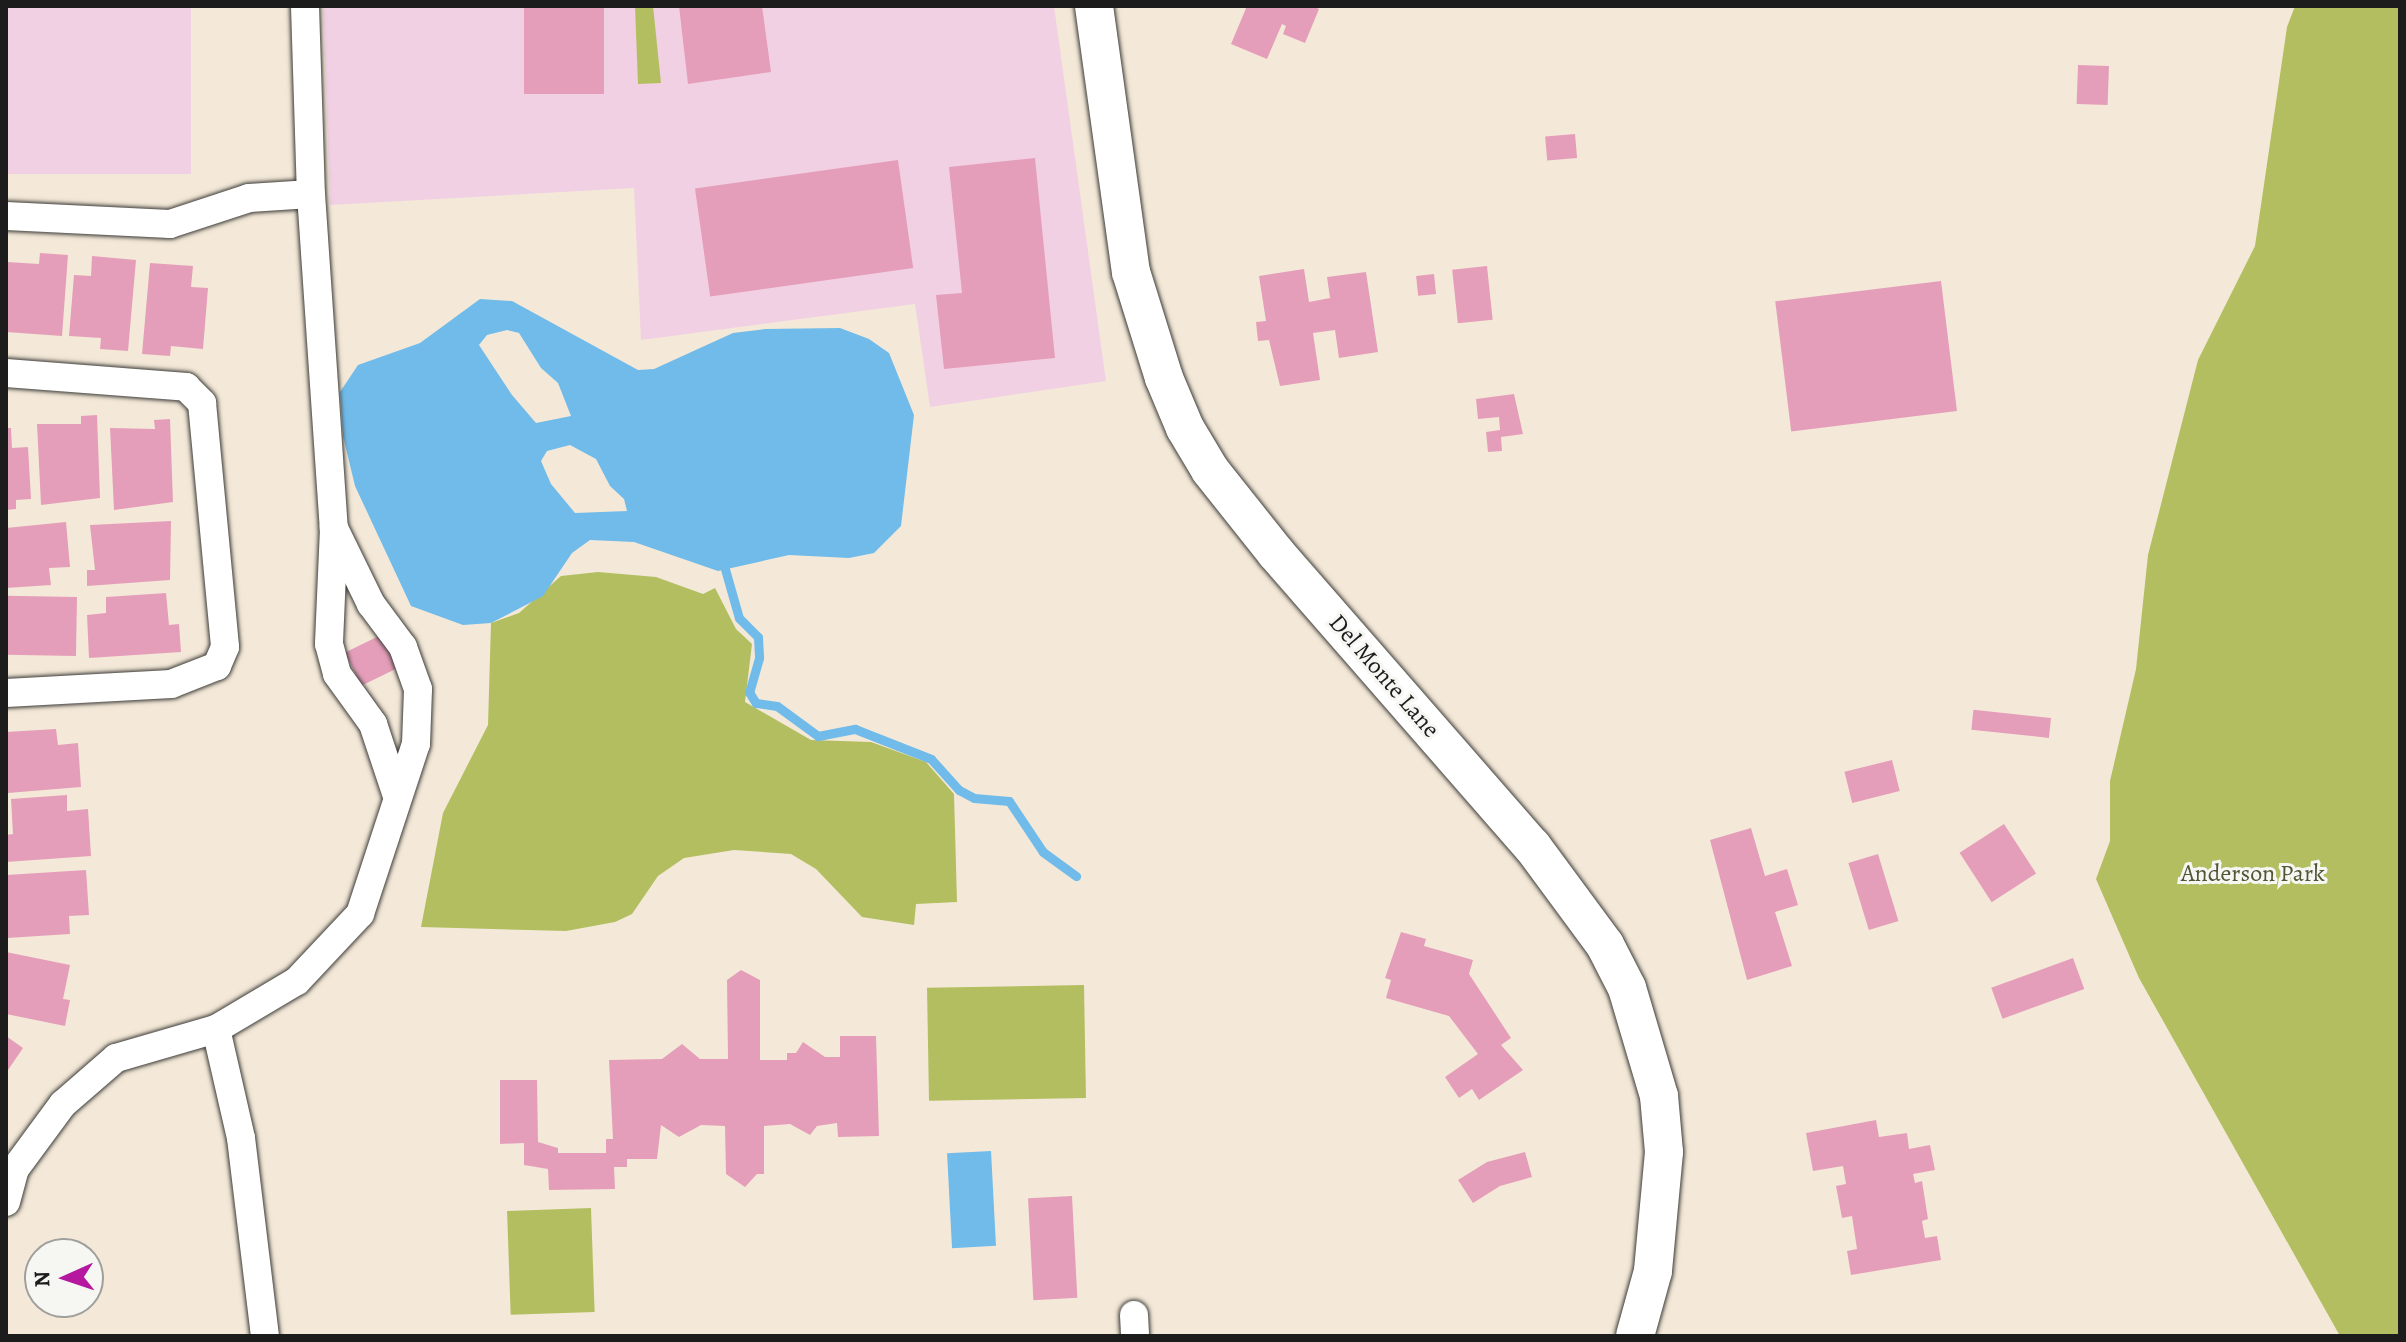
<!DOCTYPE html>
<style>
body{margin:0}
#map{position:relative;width:2406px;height:1342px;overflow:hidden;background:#f4e9d8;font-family:Alegreya,serif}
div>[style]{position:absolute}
.built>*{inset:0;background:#f1d0e3;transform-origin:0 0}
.green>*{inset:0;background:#b2be60;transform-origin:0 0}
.water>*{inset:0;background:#70bbe9;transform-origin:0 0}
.stream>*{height:9px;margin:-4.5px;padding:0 4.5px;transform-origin:4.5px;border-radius:4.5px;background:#70bbe9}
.building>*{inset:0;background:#e59eb9;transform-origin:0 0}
.roads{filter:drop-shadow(0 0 2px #3c3b38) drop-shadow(0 0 2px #3c3b38)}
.street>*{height:28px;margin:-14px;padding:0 14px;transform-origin:14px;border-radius:14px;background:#fff}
.secondary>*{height:38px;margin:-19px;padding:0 19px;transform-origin:19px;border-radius:19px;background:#fff}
span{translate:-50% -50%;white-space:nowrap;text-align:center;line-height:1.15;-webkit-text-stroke:6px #f6f6f2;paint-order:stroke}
.street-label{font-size:24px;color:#1c1c1c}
.park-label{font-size:24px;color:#505534}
.frame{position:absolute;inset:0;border:8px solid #1c1c1c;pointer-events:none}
.north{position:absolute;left:24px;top:1238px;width:80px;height:80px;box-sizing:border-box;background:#f6f6f2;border:2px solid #9f9f9c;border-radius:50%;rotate:267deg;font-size:22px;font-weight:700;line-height:32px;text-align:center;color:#1c1c1c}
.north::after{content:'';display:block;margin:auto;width:28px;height:36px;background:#b5179e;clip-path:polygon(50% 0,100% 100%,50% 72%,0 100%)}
</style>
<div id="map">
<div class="built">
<div style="left:6px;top:6px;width:185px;height:168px"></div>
<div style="clip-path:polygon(323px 6px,1054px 6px,1106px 381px,930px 407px,915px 304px,641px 340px,634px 188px,330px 205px)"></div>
</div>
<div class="green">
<div style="clip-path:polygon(635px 6px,653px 6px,661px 83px,638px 84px)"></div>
<div style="clip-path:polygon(2295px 6px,2400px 6px,2400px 1336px,2340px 1336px,2139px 978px,2096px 879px,2110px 841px,2110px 781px,2136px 669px,2148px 555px,2198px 360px,2255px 246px,2287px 27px)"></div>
<div style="clip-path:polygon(598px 572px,656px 577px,703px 594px,715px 588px,736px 629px,752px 644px,745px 702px,811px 740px,871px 742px,926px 762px,954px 794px,957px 902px,916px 904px,914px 925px,862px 917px,816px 869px,791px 854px,734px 850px,684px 858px,658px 876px,632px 914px,615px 922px,566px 931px,421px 927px,443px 813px,488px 725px,491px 623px,519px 613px,561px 576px)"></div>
<div style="left:1084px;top:985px;width:113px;height:157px;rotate:89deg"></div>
<div style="left:591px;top:1208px;width:104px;height:84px;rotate:88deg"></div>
</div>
<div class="water">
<div style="clip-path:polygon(evenodd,480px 299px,512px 301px,638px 370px,654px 369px,733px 333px,765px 329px,840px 328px,869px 339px,889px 353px,914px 415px,901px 526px,874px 553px,849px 558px,789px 555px,718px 571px,634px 542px,590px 540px,572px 553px,543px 596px,491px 623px,463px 625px,411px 606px,355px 486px,343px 436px,340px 392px,358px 365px,420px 343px,480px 299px,507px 330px,519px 333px,541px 368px,558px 383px,571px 416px,536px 423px,512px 395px,479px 345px,487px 335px,507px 330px,480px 299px,570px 445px,596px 459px,610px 486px,624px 499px,627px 511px,575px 513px,551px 484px,541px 461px,547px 451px,570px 445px)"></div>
<div style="left:991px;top:1151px;width:95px;height:44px;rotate:87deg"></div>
</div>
<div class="stream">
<div style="left:725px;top:569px;width:51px;rotate:74.1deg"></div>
<div style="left:739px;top:618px;width:27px;rotate:45deg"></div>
<div style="left:758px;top:637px;width:21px;rotate:87deg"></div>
<div style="left:759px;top:658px;width:35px;rotate:106deg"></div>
<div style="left:749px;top:692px;width:13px;rotate:58deg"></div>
<div style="left:756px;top:703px;width:21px;rotate:8deg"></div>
<div style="left:777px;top:706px;width:51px;rotate:36.2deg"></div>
<div style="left:818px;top:736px;width:38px;rotate:-11deg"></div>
<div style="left:855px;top:729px;width:82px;rotate:21.5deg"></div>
<div style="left:931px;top:759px;width:42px;rotate:47.9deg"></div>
<div style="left:959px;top:790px;width:17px;rotate:28deg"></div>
<div style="left:974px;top:798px;width:35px;rotate:5deg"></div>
<div style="left:1009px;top:801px;width:61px;rotate:56.3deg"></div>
<div style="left:1043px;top:852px;width:41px;rotate:36deg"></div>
</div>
<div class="building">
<div style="left:524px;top:6px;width:80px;height:88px"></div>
<div style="clip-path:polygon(679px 6px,762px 6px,771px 72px,688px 84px)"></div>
<div style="clip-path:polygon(1247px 6px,1312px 6px,1319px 9px,1305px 43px,1283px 34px,1286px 26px,1282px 24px,1267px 59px,1231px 44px)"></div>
<div style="left:2078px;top:65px;width:31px;height:39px;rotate:2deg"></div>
<div style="left:1575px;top:134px;width:24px;height:30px;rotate:85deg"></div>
<div style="clip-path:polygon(1035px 158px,1055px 358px,944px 369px,936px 295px,962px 293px,949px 167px)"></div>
<div style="left:898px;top:160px;width:109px;height:205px;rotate:82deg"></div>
<div style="clip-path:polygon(40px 253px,68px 255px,62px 336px,6px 332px,7px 262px,39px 264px)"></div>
<div style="clip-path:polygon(92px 256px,136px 260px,128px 351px,100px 349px,101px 338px,69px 336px,74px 275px,91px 276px)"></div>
<div style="clip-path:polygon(150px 263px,193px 266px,191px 287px,208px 288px,203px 349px,171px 346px,170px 356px,142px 354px)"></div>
<div style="left:1487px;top:266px;width:54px;height:35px;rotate:84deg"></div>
<div style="clip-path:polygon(1304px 269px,1309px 302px,1330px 298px,1327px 277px,1366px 272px,1378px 352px,1339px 358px,1335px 330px,1313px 333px,1320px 380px,1280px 386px,1269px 340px,1258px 341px,1256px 322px,1266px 321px,1259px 276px)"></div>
<div style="left:1434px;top:274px;width:20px;height:18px;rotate:84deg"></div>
<div style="left:1941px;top:281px;width:131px;height:167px;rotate:83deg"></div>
<div style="clip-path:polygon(1514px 394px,1523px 434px,1501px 437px,1502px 451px,1488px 452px,1486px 432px,1500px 430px,1499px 417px,1478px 419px,1476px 399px)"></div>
<div style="clip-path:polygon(97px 415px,100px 498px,41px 505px,37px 424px,81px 424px,81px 416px)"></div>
<div style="clip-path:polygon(170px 419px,173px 502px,114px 510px,110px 428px,155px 429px,154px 420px)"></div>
<div style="clip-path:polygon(6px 428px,11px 428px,12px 448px,28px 447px,31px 499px,16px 500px,16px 509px,6px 510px)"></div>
<div style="clip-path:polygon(171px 521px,170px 580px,87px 586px,87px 570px,95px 570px,90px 525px)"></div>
<div style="clip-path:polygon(66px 522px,70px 567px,49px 568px,51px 585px,6px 588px,6px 528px)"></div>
<div style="clip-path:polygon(166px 593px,169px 625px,179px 624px,181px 652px,89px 658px,87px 615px,106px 613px,106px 597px)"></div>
<div style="left:77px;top:597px;width:59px;height:71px;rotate:91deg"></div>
<div style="left:381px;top:635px;width:37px;height:40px;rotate:64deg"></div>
<div style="left:2051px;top:718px;width:20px;height:78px;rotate:96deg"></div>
<div style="clip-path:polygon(56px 729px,58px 745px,78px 743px,81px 787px,8px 793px,6px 732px)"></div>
<div style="left:1892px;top:760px;width:32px;height:49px;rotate:76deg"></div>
<div style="clip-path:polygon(67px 795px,67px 811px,88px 809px,91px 856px,6px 862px,6px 835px,13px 834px,11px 799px)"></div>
<div style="left:2004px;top:824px;width:59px;height:53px;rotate:57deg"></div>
<div style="clip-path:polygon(1751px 828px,1765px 876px,1787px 869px,1798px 905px,1775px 912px,1792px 966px,1747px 980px,1710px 840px)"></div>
<div style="left:1878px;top:854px;width:70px;height:31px;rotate:73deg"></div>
<div style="clip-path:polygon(86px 870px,89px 915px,69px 916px,70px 934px,7px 938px,6px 875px)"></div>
<div style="clip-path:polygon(1401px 932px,1426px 939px,1424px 946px,1473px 960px,1469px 974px,1511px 1038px,1501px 1045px,1523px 1070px,1479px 1100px,1472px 1089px,1459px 1098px,1445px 1077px,1478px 1054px,1449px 1016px,1386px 998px,1391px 980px,1385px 978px)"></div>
<div style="clip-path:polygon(6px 952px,70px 965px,63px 999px,70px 1000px,65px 1026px,6px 1014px)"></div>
<div style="left:2073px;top:958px;width:33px;height:87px;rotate:70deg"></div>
<div style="clip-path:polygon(741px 970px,760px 980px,760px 1060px,787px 1060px,787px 1053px,796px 1053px,803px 1042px,825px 1057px,840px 1057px,840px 1036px,876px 1036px,879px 1136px,838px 1137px,837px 1123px,817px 1126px,810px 1135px,790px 1124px,764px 1126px,764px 1174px,757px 1174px,745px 1187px,726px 1174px,725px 1126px,701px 1125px,679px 1137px,661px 1125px,657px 1159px,627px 1159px,627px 1167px,614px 1167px,615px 1189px,549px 1190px,548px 1169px,524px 1165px,524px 1143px,500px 1144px,500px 1080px,537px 1080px,538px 1142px,558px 1148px,558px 1153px,606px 1153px,606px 1139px,613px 1139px,609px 1060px,662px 1059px,682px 1044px,700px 1059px,728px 1059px,727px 980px)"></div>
<div style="clip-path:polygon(6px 1036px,23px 1048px,6px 1073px)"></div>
<div style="clip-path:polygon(1876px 1120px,1879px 1137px,1907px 1133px,1909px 1149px,1930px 1145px,1935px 1170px,1913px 1174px,1915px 1183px,1922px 1181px,1928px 1219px,1922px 1221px,1925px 1238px,1937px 1236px,1941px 1260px,1851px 1275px,1847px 1251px,1857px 1249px,1852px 1216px,1842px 1218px,1836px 1186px,1846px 1184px,1843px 1166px,1813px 1171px,1806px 1133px)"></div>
<div style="clip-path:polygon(1525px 1152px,1532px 1177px,1500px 1186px,1473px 1203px,1458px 1180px,1487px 1162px)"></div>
<div style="left:1072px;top:1196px;width:102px;height:44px;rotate:87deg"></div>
</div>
<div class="roads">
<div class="street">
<div style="left:305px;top:6px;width:188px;rotate:88.2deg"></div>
<div style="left:311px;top:194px;width:335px;rotate:86.1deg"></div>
<div style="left:334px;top:528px;width:116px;rotate:92.5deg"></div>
<div style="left:329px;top:644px;width:31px;rotate:75deg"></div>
<div style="left:337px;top:674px;width:62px;rotate:54.2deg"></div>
<div style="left:373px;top:724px;width:76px;rotate:71.6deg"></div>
<div style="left:6px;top:216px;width:164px;rotate:2.8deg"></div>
<div style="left:170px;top:224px;width:83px;rotate:-18.2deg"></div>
<div style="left:249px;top:198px;width:62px;rotate:-3.7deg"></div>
<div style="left:6px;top:373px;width:181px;rotate:4.4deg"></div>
<div style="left:186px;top:387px;width:23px;rotate:45deg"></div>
<div style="left:202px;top:403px;width:245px;rotate:84.6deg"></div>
<div style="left:225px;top:647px;width:21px;rotate:113deg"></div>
<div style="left:217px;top:666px;width:49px;rotate:158.6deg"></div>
<div style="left:171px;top:684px;width:165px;rotate:176.9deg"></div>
<div style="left:216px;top:1029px;width:112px;rotate:77.1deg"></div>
<div style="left:241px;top:1138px;width:199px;rotate:83.1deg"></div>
<div style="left:6px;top:1202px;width:34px;rotate:-75deg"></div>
<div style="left:15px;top:1169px;width:81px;rotate:-53.6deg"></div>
<div style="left:63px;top:1104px;width:70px;rotate:-41deg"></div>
<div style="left:116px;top:1058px;width:104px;rotate:-16.2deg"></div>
<div style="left:216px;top:1029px;width:94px;rotate:-30.7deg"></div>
<div style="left:297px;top:981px;width:92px;rotate:-46.8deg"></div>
<div style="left:360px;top:914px;width:179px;rotate:-71.8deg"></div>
<div style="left:416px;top:744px;width:55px;rotate:-87.9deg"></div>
<div style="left:418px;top:689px;width:45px;rotate:-109.7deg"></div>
<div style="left:403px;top:647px;width:54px;rotate:-126.7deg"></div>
<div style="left:371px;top:604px;width:85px;rotate:-116deg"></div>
<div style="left:1134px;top:1315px;width:21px;rotate:87deg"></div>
</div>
<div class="secondary">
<div style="left:1094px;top:6px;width:269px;rotate:82.1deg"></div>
<div style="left:1131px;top:272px;width:111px;rotate:72.7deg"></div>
<div style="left:1164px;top:378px;width:54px;rotate:67.2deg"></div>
<div style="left:1185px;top:428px;width:49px;rotate:59.2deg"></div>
<div style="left:1210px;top:470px;width:106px;rotate:51.5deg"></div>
<div style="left:1276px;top:553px;width:389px;rotate:48.9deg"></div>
<div style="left:1532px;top:846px;width:123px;rotate:53.6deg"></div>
<div style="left:1605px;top:945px;width:48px;rotate:62.9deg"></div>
<div style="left:1627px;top:988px;width:113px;rotate:73.5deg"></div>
<div style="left:1659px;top:1096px;width:56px;rotate:84.9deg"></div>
<div style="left:1664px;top:1152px;width:120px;rotate:95.3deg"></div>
<div style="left:1653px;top:1271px;width:67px;rotate:105.5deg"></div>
</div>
</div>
<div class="street-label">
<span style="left:1384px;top:676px;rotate:49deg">Del Monte Lane</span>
</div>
<div class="park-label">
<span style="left:2253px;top:874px">Anderson Park</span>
</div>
<div class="frame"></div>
<div class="north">N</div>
</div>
